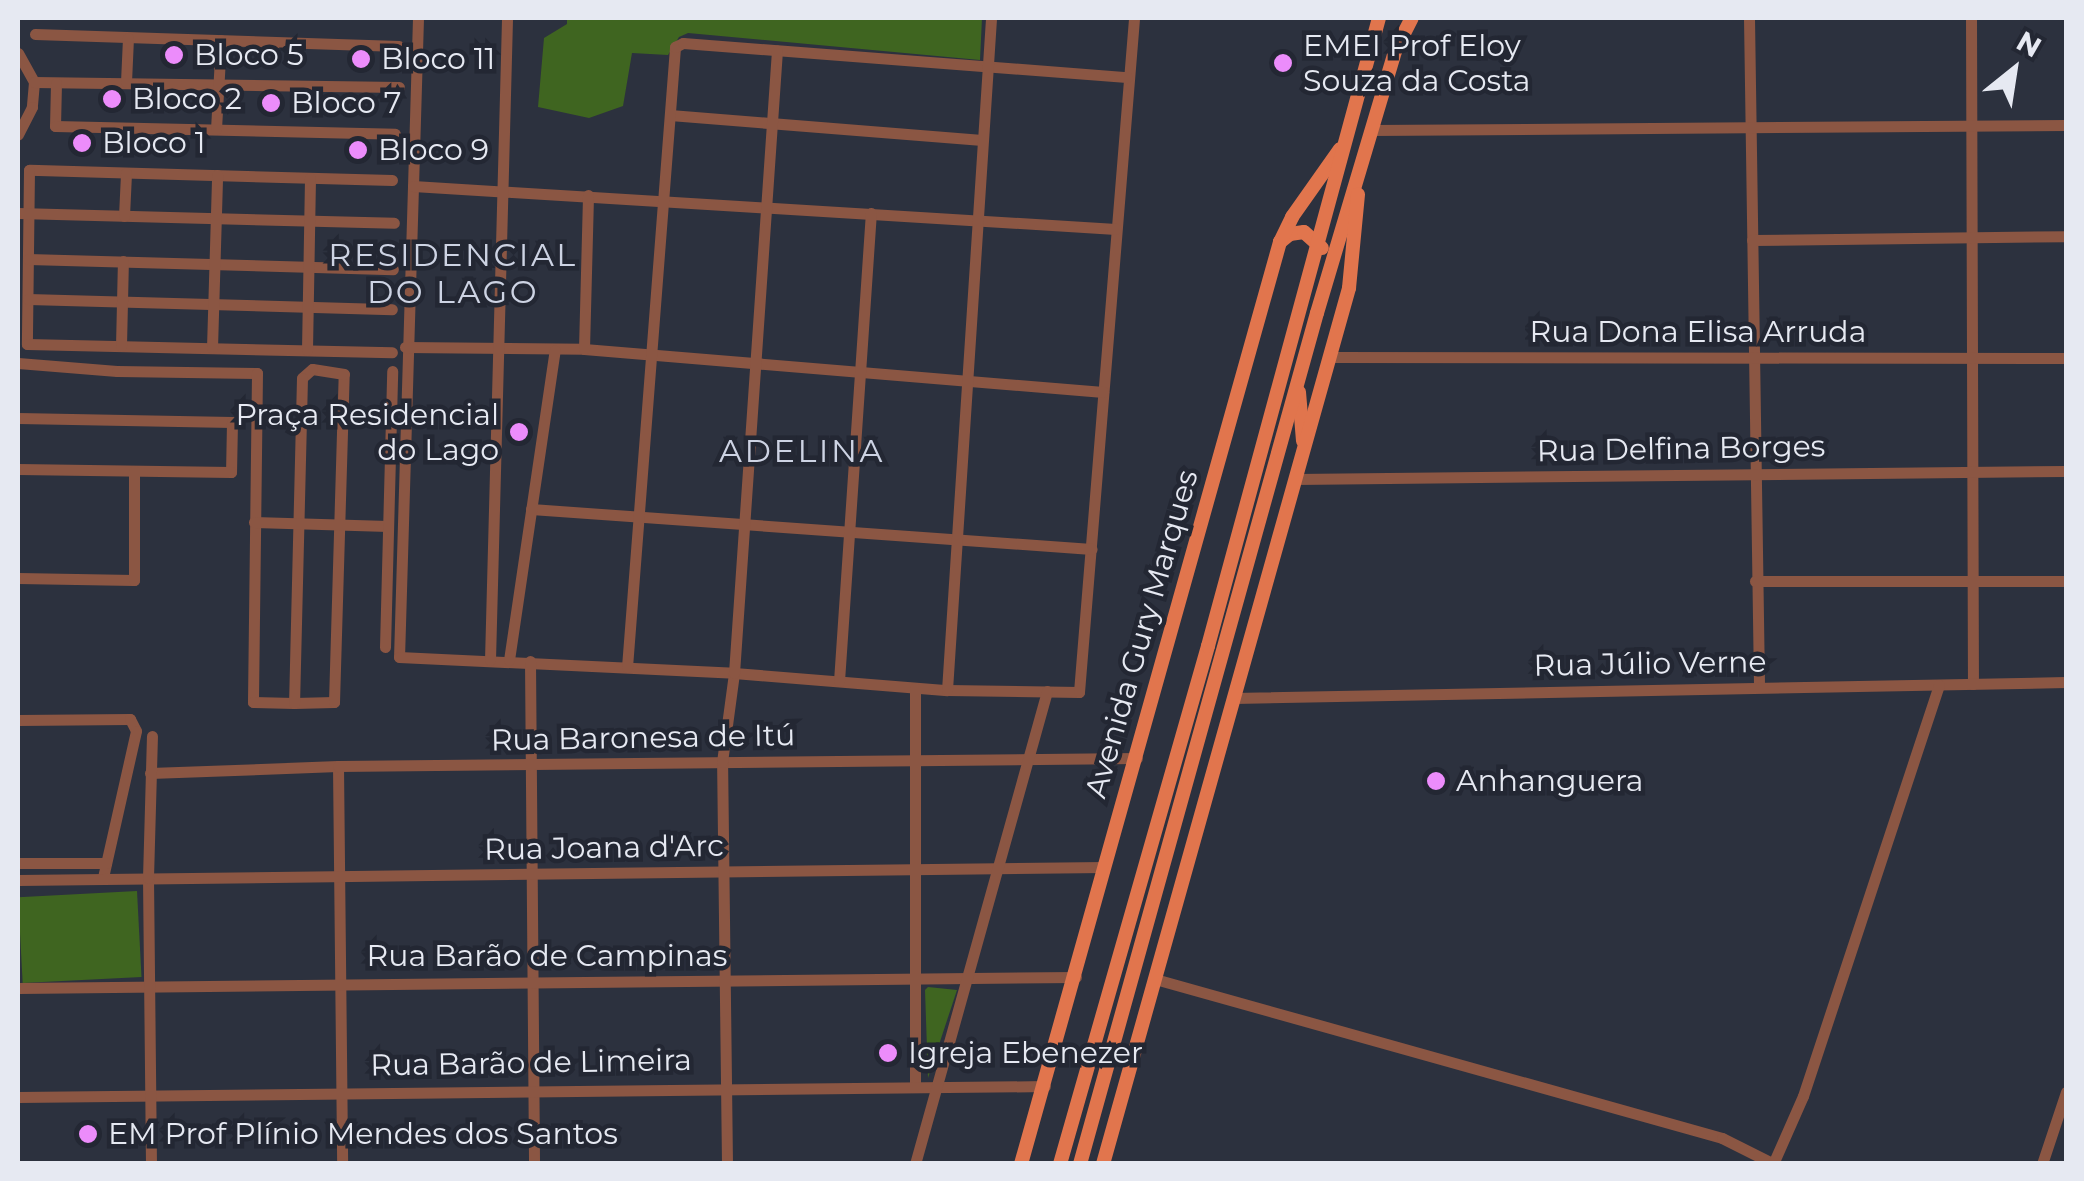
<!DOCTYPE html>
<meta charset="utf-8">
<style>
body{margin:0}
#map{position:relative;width:2084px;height:1181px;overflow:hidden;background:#2c313e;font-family:Montserrat,sans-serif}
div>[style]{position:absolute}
.green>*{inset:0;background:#3f6520;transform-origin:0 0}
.minor>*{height:11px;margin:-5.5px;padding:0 5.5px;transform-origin:5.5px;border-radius:5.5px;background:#8b5643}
.major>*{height:14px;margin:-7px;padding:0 7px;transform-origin:7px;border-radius:7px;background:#e1754d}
.dots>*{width:28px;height:28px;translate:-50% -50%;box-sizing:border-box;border:5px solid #232733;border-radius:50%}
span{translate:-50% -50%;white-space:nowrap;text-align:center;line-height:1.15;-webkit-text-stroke:9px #232733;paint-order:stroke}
.poi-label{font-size:30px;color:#e6e9f2}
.left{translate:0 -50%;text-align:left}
.right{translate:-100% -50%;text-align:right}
.street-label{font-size:30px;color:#e6e9f2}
.neighbourhood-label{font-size:32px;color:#cdd3e3;letter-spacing:2.5px}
.frame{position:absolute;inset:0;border:20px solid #e6e9f2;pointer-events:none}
.north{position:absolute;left:1964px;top:20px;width:100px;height:100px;-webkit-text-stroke:8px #232733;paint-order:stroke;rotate:30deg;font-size:28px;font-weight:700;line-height:40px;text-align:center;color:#e6e9f2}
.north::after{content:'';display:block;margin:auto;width:35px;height:45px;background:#e6e9f2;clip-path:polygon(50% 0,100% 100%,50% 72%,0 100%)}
</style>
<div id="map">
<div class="green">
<div style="clip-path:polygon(567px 18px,982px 18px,980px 60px,688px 33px,679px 37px,668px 55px,632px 53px,623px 106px,589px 118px,538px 107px,544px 38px,567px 24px)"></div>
<div style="left:137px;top:891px;width:86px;height:119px;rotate:87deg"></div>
<div style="clip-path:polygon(928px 987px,957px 990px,928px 1078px,925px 990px)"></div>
</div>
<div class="minor">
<div style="left:418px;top:18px;width:639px;rotate:91.7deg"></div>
<div style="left:399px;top:657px;width:335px;rotate:2.7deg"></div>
<div style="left:734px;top:673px;width:214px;rotate:4.6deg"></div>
<div style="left:947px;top:690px;width:132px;rotate:0.9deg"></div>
<div style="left:1079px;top:692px;width:676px;rotate:-85.33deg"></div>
<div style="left:1749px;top:18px;width:669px;rotate:89.14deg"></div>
<div style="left:1971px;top:18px;width:666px;rotate:89.83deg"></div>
<div style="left:35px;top:34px;width:364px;rotate:1.9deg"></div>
<div style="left:18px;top:53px;width:33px;rotate:61deg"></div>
<div style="left:34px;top:82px;width:25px;rotate:95deg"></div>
<div style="left:32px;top:107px;width:31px;rotate:117deg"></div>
<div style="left:34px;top:82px;width:365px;rotate:0.8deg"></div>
<div style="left:126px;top:82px;width:44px;rotate:-87.4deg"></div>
<div style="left:56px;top:83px;width:43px;rotate:91.3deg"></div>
<div style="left:55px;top:126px;width:340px;rotate:1.3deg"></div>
<div style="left:670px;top:115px;width:313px;rotate:4.6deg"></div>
<div style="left:216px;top:129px;width:89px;rotate:-86.8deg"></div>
<div style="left:1372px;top:130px;width:694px;rotate:-0.41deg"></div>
<div style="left:392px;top:180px;width:363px;rotate:-178.4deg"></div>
<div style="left:29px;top:170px;width:174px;rotate:90.7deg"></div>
<div style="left:27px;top:344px;width:365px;rotate:1.3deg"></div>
<div style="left:413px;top:186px;width:704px;rotate:3.5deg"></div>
<div style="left:18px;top:213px;width:376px;rotate:1.5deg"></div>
<div style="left:124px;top:216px;width:43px;rotate:-87.3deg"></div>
<div style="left:1752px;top:240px;width:314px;rotate:-0.7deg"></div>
<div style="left:28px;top:259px;width:365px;rotate:1.6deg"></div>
<div style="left:28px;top:299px;width:364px;rotate:1.6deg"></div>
<div style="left:121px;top:346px;width:85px;rotate:-88.7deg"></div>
<div style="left:405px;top:347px;width:179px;rotate:0.6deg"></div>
<div style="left:584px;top:349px;width:521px;rotate:4.74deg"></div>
<div style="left:212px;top:348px;width:173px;rotate:-88.3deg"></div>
<div style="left:584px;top:349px;width:154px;rotate:-88.5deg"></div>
<div style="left:307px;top:350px;width:172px;rotate:-89deg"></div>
<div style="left:1330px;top:357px;width:736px;rotate:0.08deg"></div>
<div style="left:18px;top:363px;width:99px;rotate:4.6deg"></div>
<div style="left:117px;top:371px;width:140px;rotate:0.8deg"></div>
<div style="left:257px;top:373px;width:329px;rotate:90.7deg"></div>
<div style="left:253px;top:702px;width:41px;rotate:1.4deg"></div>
<div style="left:294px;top:703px;width:40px;rotate:-1.4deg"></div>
<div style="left:334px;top:702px;width:328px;rotate:-88.3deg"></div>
<div style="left:344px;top:374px;width:32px;rotate:-171deg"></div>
<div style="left:312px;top:369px;width:13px;rotate:138deg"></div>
<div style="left:302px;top:378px;width:325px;rotate:91.4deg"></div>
<div style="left:18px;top:418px;width:214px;rotate:1.1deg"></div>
<div style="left:232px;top:422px;width:50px;rotate:91.1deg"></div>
<div style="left:231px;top:472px;width:213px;rotate:-179.2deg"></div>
<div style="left:1296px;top:479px;width:770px;rotate:-0.6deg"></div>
<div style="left:531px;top:509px;width:562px;rotate:4.08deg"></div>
<div style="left:254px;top:522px;width:134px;rotate:1.7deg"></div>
<div style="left:18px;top:578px;width:116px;rotate:1deg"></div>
<div style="left:134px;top:580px;width:109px;rotate:-90deg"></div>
<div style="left:1755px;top:581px;width:311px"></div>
<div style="left:385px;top:647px;width:276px;rotate:-88.5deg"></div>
<div style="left:490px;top:660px;width:642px;rotate:-88.48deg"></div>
<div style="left:509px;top:660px;width:313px;rotate:-81.6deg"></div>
<div style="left:530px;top:661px;width:503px;rotate:89.54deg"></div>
<div style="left:627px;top:667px;width:622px;rotate:-85.57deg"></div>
<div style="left:675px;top:47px;width:9px;rotate:-27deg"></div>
<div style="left:683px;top:43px;width:445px;rotate:4.4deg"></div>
<div style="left:839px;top:681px;width:469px;rotate:-86.1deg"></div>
<div style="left:947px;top:690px;width:673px;rotate:-86.25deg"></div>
<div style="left:1234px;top:698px;width:832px;rotate:-1.1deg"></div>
<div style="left:18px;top:720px;width:112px;rotate:-0.5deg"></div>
<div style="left:130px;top:719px;width:13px;rotate:63deg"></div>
<div style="left:136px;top:731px;width:151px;rotate:102.7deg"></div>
<div style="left:338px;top:766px;width:398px;rotate:89.4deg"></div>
<div style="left:150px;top:773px;width:188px;rotate:-2.1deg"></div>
<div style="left:338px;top:766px;width:799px;rotate:-0.57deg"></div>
<div style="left:18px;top:863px;width:88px"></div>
<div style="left:18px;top:880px;width:1086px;rotate:-0.69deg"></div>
<div style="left:1155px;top:979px;width:589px;rotate:15.66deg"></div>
<div style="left:1722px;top:1138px;width:58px;rotate:26.6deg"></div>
<div style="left:18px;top:988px;width:1058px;rotate:-0.6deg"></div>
<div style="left:915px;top:1086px;width:398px;rotate:-90deg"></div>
<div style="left:18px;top:1097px;width:1027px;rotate:-0.61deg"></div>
<div style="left:151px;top:1164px;width:286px;rotate:-90.6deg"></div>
<div style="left:148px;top:878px;width:142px;rotate:-88.4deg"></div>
<div style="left:727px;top:1164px;width:402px;rotate:-90.7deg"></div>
<div style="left:722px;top:762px;width:90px;rotate:-82.3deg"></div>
<div style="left:734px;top:673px;width:624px;rotate:-86.05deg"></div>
<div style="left:915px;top:1164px;width:491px;rotate:-74.4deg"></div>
<div style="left:1773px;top:1164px;width:74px;rotate:-66.2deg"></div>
<div style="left:1803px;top:1096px;width:433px;rotate:-71.7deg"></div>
<div style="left:2042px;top:1164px;width:76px;rotate:-71.6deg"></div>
</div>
<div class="major">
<div style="left:1280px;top:242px;width:13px;rotate:-39deg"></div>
<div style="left:1290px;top:234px;width:14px;rotate:-8deg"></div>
<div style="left:1304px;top:232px;width:24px;rotate:42deg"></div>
<div style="left:1299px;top:392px;width:49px;rotate:85.3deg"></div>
<div style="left:1021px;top:1164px;width:958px;rotate:-74.31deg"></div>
<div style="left:1280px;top:242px;width:28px;rotate:-64deg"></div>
<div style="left:1292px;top:217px;width:83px;rotate:-54.8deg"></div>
<div style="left:1060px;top:1164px;width:539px;rotate:-74.05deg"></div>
<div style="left:1208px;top:646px;width:651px;rotate:-74.77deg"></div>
<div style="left:1080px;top:1164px;width:883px;rotate:-74.44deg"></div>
<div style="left:1317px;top:313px;width:273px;rotate:-73.4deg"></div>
<div style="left:1395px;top:51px;width:37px;rotate:-63deg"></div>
<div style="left:1103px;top:1164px;width:910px;rotate:-74.31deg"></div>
<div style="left:1349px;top:288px;width:94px;rotate:-84.5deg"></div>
</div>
<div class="dots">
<div style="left:174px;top:55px;background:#ec8cfb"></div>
<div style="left:361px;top:59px;background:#ec8cfb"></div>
<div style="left:1283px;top:63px;background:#ec8cfb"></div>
<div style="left:112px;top:99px;background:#ec8cfb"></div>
<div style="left:271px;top:103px;background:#ec8cfb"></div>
<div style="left:82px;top:143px;background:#ec8cfb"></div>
<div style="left:358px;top:150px;background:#ec8cfb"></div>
<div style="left:519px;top:432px;background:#ec8cfb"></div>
<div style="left:1436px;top:781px;background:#ec8cfb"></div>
<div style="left:888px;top:1053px;background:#ec8cfb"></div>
<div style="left:88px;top:1134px;background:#ec8cfb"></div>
</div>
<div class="poi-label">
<span class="left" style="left:1303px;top:63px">EMEI Prof Eloy<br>Souza da Costa</span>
<span class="left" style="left:194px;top:55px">Bloco 5</span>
<span class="left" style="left:381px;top:59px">Bloco 11</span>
<span class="left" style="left:132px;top:99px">Bloco 2</span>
<span class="left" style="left:291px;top:103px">Bloco 7</span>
<span class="left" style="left:102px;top:143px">Bloco 1</span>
<span class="left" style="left:378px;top:150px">Bloco 9</span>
<span class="right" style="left:499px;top:432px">Praça Residencial<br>do Lago</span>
<span class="left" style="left:1456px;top:781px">Anhanguera</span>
<span class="left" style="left:908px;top:1053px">Igreja Ebenezer</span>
<span class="left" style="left:108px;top:1134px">EM Prof Plínio Mendes dos Santos</span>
</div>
<div class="street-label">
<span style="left:1698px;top:332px">Rua Dona Elisa Arruda</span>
<span style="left:1681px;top:449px;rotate:-1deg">Rua Delfina Borges</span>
<span style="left:1142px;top:634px;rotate:-74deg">Avenida Gury Marques</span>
<span style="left:1650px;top:664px;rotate:-1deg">Rua Júlio Verne</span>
<span style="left:643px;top:738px;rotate:-1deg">Rua Baronesa de Itú</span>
<span style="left:604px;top:848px;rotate:-1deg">Rua Joana d'Arc</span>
<span style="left:547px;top:956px">Rua Barão de Campinas</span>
<span style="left:531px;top:1063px;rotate:-1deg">Rua Barão de Limeira</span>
</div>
<div class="neighbourhood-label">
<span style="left:453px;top:274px">RESIDENCIAL<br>DO LAGO</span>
<span style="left:802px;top:451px">ADELINA</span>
</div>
<div class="frame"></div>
<div class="north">N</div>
</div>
